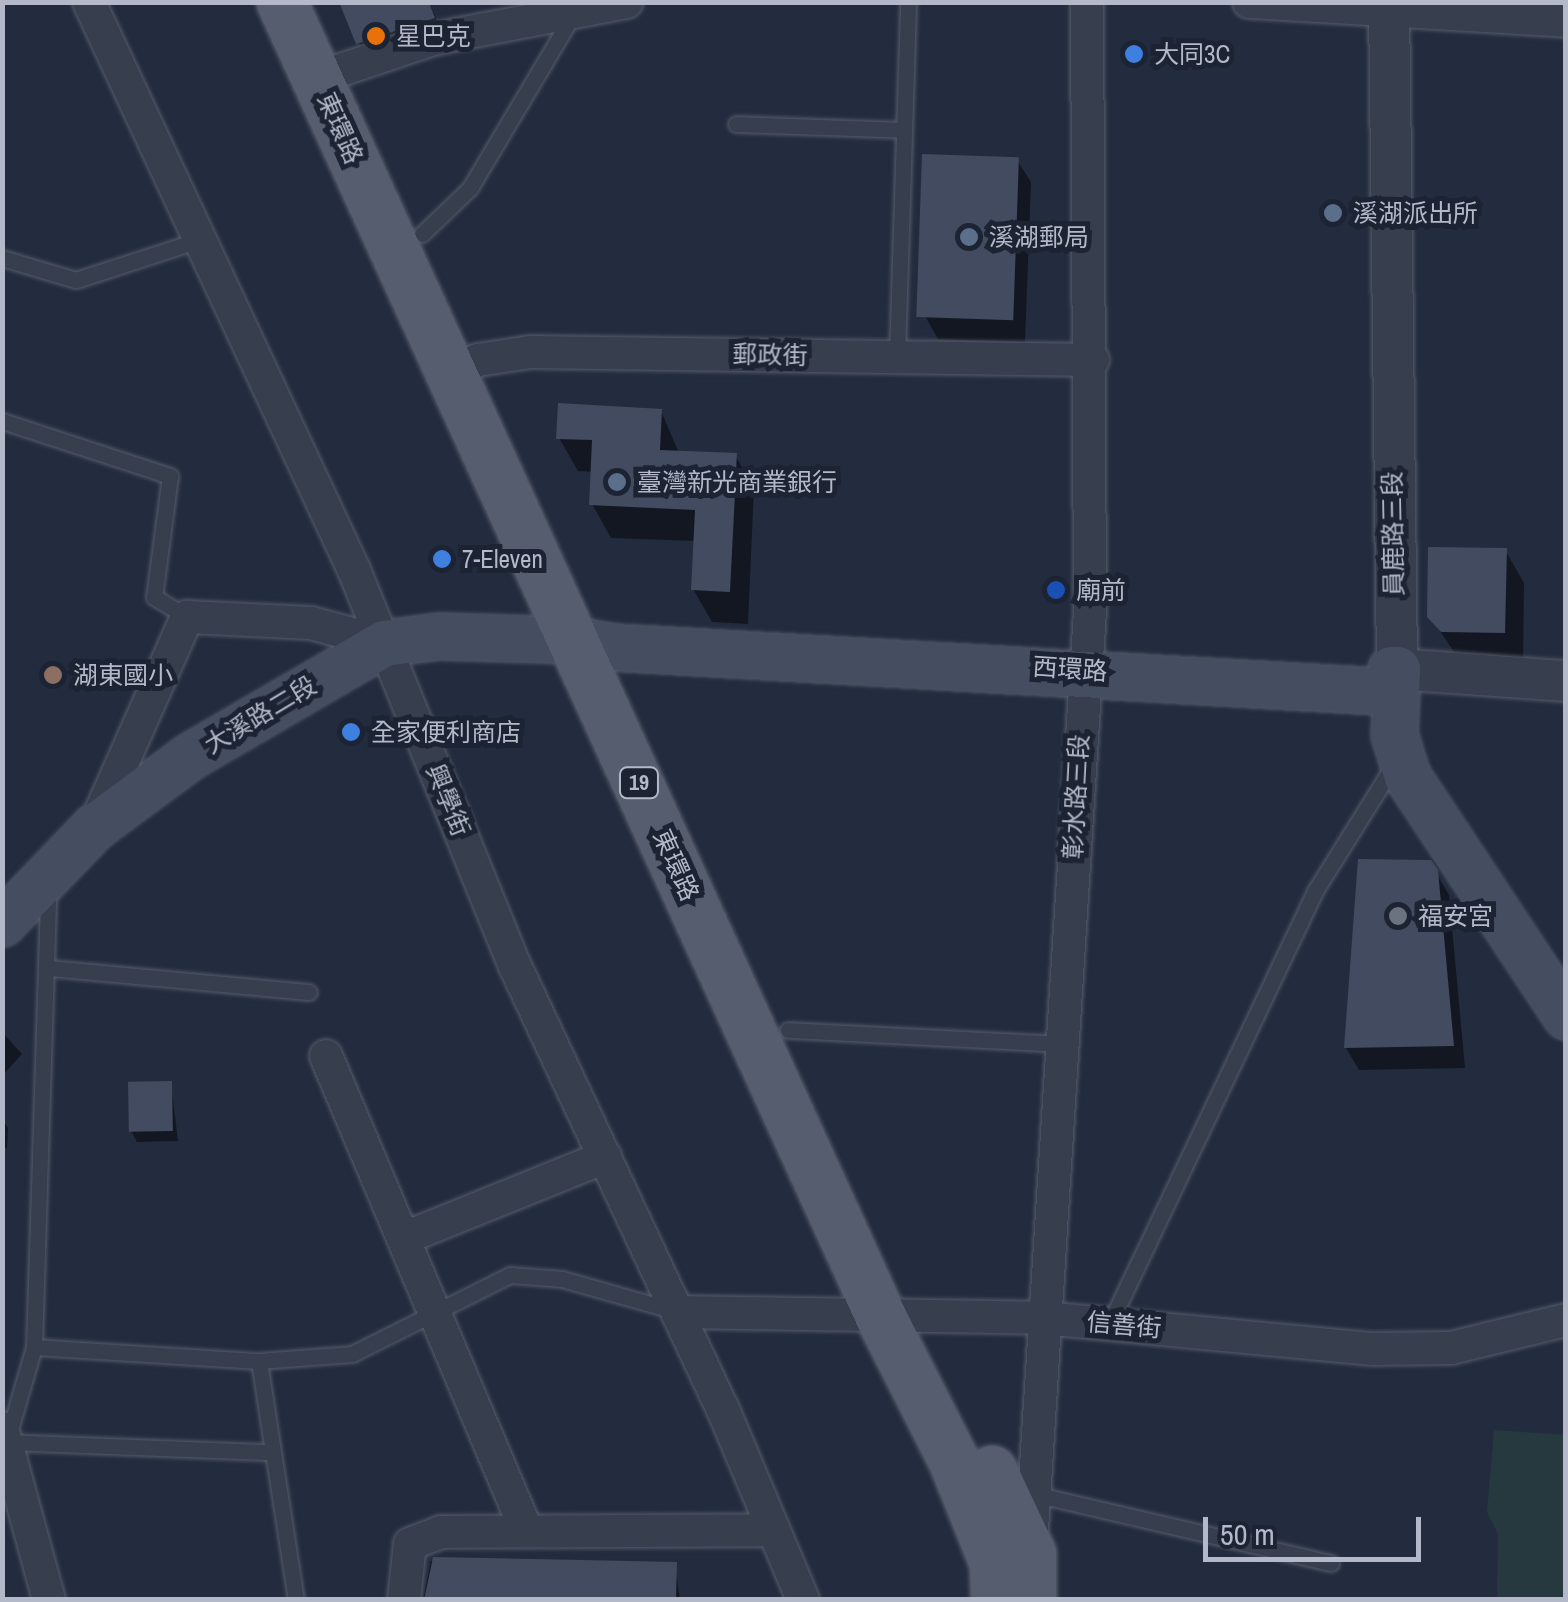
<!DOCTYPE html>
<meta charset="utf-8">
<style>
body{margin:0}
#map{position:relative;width:1568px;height:1602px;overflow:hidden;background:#232c3e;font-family:"Archivo Narrow","Noto Sans TC",sans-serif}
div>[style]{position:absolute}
.green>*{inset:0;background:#25393f}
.shadow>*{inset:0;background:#0007}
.building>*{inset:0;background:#424b60;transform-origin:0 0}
.roads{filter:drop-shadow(0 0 2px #555c6c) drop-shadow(0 0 2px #555c6c)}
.service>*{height:15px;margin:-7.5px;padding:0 7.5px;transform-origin:7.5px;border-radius:7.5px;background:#373e4e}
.minor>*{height:32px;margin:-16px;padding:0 16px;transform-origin:16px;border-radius:16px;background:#373e4e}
.tertiary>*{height:40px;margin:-20px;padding:0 20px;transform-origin:20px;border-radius:20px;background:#373e4e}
.secondary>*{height:45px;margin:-22.5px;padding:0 22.5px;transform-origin:22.5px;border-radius:22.5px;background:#454d61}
.primary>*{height:50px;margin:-25px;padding:0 25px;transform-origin:25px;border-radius:25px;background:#555d6e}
.dots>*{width:28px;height:28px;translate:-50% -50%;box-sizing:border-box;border:5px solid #1c2333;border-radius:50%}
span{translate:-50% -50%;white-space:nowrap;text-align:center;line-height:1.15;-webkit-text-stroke:10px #1c2333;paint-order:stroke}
.shield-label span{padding:2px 8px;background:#1c2333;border:2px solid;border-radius:8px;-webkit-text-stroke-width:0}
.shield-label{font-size:22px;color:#b3b9c9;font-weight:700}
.poi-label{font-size:25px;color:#b3b9c9}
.left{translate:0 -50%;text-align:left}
.street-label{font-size:25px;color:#b3b9c9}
.frame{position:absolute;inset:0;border:5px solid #b3b9c9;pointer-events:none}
.scale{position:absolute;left:1203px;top:1517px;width:218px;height:45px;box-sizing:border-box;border:5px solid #b3b9c9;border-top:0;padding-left:12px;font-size:30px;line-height:35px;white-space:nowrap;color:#b3b9c9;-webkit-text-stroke:8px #1c2333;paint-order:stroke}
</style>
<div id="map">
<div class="green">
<div style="clip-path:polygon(1494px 1430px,1565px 1435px,1565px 1599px,1497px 1599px,1498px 1534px,1487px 1512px)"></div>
</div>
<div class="shadow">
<div style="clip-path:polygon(429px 2px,443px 35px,368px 59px,359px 43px)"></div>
<div style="clip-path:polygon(1017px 160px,1031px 182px,1025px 342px,938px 339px,925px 316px)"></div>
<div style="clip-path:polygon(661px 411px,679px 453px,735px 455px,754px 488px,748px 624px,712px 622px,693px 589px,696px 541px,611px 538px,592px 504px,593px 472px,578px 471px,559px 438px)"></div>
<div style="clip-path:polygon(1505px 550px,1524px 583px,1523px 665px,1462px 664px,1430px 616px)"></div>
<div style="clip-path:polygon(1430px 863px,1449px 895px,1465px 1068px,1359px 1070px,1346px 1048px)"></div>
<div style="clip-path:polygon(2px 1032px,22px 1054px,2px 1076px)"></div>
<div style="clip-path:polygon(171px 1084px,178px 1141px,137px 1142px,131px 1131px)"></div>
<div style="clip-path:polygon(2px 1119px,8px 1128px,7px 1148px,2px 1148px)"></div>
<div style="clip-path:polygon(431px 1561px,675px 1565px,680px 1600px,423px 1600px)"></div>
</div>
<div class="building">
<div style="clip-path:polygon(339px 2px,429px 2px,435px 18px,356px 44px)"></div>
<div style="left:922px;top:154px;width:97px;height:163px;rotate:2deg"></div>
<div style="clip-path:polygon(558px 403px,662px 409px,660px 450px,737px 453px,730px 592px,691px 590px,695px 510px,589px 505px,592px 440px,556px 439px)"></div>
<div style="clip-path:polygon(1428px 547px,1507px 548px,1505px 633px,1441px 632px,1427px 617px)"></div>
<div style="clip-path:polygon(1358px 859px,1431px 860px,1438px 870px,1454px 1046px,1344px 1048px)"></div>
<div style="left:172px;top:1081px;width:50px;height:44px;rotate:89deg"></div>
<div style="clip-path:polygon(433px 1557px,677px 1562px,676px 1600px,424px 1600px)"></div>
</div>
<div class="roads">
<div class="service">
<div style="left:736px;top:124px;width:168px;rotate:2deg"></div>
<div style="left:422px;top:234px;width:66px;rotate:-43.8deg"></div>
<div style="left:470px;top:188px;width:200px;rotate:-59.3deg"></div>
<div style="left:2px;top:258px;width:77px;rotate:16.6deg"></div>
<div style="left:76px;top:280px;width:133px;rotate:-18deg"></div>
<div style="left:897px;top:357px;width:355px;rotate:-88.2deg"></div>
<div style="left:2px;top:421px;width:177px;rotate:18.1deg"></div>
<div style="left:170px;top:476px;width:122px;rotate:97.5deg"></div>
<div style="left:154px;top:597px;width:39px;rotate:31deg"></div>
<div style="left:49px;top:968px;width:261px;rotate:5.3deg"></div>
<div style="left:788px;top:1030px;width:273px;rotate:2.9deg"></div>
<div style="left:1110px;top:1323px;width:478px;rotate:-64.6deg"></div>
<div style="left:1315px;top:891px;width:151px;rotate:-58deg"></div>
<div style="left:34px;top:1347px;width:225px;rotate:3.6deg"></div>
<div style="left:259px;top:1361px;width:93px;rotate:-4.3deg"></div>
<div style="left:352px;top:1354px;width:177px;rotate:-26.6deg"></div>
<div style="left:510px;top:1275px;width:52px;rotate:4.4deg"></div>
<div style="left:562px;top:1279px;width:117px;rotate:15.8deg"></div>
<div style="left:259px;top:1361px;width:242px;rotate:81.2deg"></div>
<div style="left:9px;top:1433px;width:90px;rotate:-73.8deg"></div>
<div style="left:34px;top:1347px;width:457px;rotate:-88.2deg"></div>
<div style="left:6px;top:1442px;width:264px;rotate:2.2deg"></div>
<div style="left:1034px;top:1494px;width:305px;rotate:13.1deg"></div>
</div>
<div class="minor">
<div style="left:89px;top:2px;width:627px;rotate:64.99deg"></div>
<div style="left:354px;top:570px;width:427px;rotate:67.9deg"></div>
<div style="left:515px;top:966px;width:487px;rotate:64.9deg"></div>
<div style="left:722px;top:1407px;width:209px;rotate:67.2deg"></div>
<div style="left:1249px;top:2px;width:318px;rotate:3.4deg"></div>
<div style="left:317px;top:78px;width:122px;rotate:-18.6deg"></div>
<div style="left:433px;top:39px;width:197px;rotate:-10.8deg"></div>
<div style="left:450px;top:373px;width:31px;rotate:-25deg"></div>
<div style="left:478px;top:360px;width:53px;rotate:-8.7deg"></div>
<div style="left:530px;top:352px;width:563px;rotate:0.81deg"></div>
<div style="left:94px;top:827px;width:230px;rotate:-66.1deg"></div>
<div style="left:187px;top:617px;width:124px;rotate:2.8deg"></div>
<div style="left:311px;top:623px;width:76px;rotate:15.3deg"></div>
<div style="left:326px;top:1056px;width:511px;rotate:67.1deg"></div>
<div style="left:407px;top:1237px;width:214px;rotate:-22deg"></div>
<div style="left:678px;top:1312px;width:366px;rotate:0.9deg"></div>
<div style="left:1044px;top:1318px;width:330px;rotate:5.4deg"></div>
<div style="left:1373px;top:1349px;width:78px;rotate:-0.7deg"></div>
<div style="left:1451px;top:1348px;width:118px;rotate:-13.7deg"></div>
<div style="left:2px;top:1428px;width:178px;rotate:74.7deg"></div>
<div style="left:1031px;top:1546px;width:937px;rotate:-86.39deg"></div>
<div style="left:1090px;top:611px;width:609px;rotate:-90.28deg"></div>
<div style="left:404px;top:1600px;width:56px;rotate:-83.9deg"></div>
<div style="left:410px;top:1544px;width:33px;rotate:-21deg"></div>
<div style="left:441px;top:1532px;width:332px;rotate:-0.3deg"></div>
</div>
<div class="tertiary">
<div style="left:1389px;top:2px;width:667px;rotate:89.31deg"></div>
<div style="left:1397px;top:669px;width:169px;rotate:4.1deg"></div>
</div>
<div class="secondary">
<div style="left:1391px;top:669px;width:6px"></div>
<div style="left:1397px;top:669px;width:65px;rotate:92.6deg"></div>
<div style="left:1394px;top:734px;width:44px;rotate:72.8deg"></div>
<div style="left:1407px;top:776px;width:288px;rotate:56.5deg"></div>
<div style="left:2px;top:923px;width:133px;rotate:-46.2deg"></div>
<div style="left:94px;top:827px;width:119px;rotate:-36.5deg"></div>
<div style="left:190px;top:756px;width:225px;rotate:-30.2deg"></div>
<div style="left:384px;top:643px;width:55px;rotate:-7.3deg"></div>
<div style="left:439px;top:636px;width:135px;rotate:1.7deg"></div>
<div style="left:574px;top:640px;width:40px;rotate:10deg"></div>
<div style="left:613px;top:647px;width:784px;rotate:3.29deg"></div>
</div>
<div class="primary">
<div style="left:282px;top:2px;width:1445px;rotate:65.51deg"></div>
<div style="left:881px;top:1317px;width:161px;rotate:63.1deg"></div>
<div style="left:954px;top:1461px;width:110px;rotate:68.1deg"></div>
<div style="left:995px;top:1563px;width:37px;rotate:88deg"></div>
<div style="left:992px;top:1471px;width:92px;rotate:64.8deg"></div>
<div style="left:1031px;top:1554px;width:46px;rotate:90deg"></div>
</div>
</div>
<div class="dots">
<div style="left:376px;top:36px;background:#e8710a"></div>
<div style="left:1134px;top:54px;background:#3f7fe0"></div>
<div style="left:1333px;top:213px;background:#5c6f8a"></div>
<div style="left:969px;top:237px;background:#5c6f8a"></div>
<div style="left:617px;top:482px;background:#5c6f8a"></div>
<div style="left:442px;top:559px;background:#3f7fe0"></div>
<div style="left:1056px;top:590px;background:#1a4fb4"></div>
<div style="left:53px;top:675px;background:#8d6e63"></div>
<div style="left:351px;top:732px;background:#3f7fe0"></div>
<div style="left:1398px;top:916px;background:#6b7280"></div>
</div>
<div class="shield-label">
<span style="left:639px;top:783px">19</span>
</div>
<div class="poi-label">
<span class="left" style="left:396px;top:36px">星巴克</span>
<span class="left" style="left:1154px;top:54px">大同3C</span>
<span class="left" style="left:1353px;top:213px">溪湖派出所</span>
<span class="left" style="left:989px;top:237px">溪湖郵局</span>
<span class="left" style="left:637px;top:482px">臺灣新光商業銀行</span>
<span class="left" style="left:462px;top:559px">7-Eleven</span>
<span class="left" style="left:1076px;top:590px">廟前</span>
<span class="left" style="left:73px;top:675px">湖東國小</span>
<span class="left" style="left:371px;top:732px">全家便利商店</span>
<span class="left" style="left:1418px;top:916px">福安宮</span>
</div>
<div class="street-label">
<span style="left:340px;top:128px;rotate:66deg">東環路</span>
<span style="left:770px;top:355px;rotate:1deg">郵政街</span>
<span style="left:1393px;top:534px;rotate:-91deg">員鹿路三段</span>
<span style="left:1070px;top:669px;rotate:4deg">西環路</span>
<span style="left:260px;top:715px;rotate:-31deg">大溪路二段</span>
<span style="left:1076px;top:797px;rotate:-87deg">彰水路三段</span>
<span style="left:448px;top:800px;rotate:68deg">興學街</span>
<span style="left:676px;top:865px;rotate:66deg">東環路</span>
<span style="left:1124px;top:1325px;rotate:5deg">信善街</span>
</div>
<div class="frame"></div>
<div class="scale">50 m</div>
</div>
